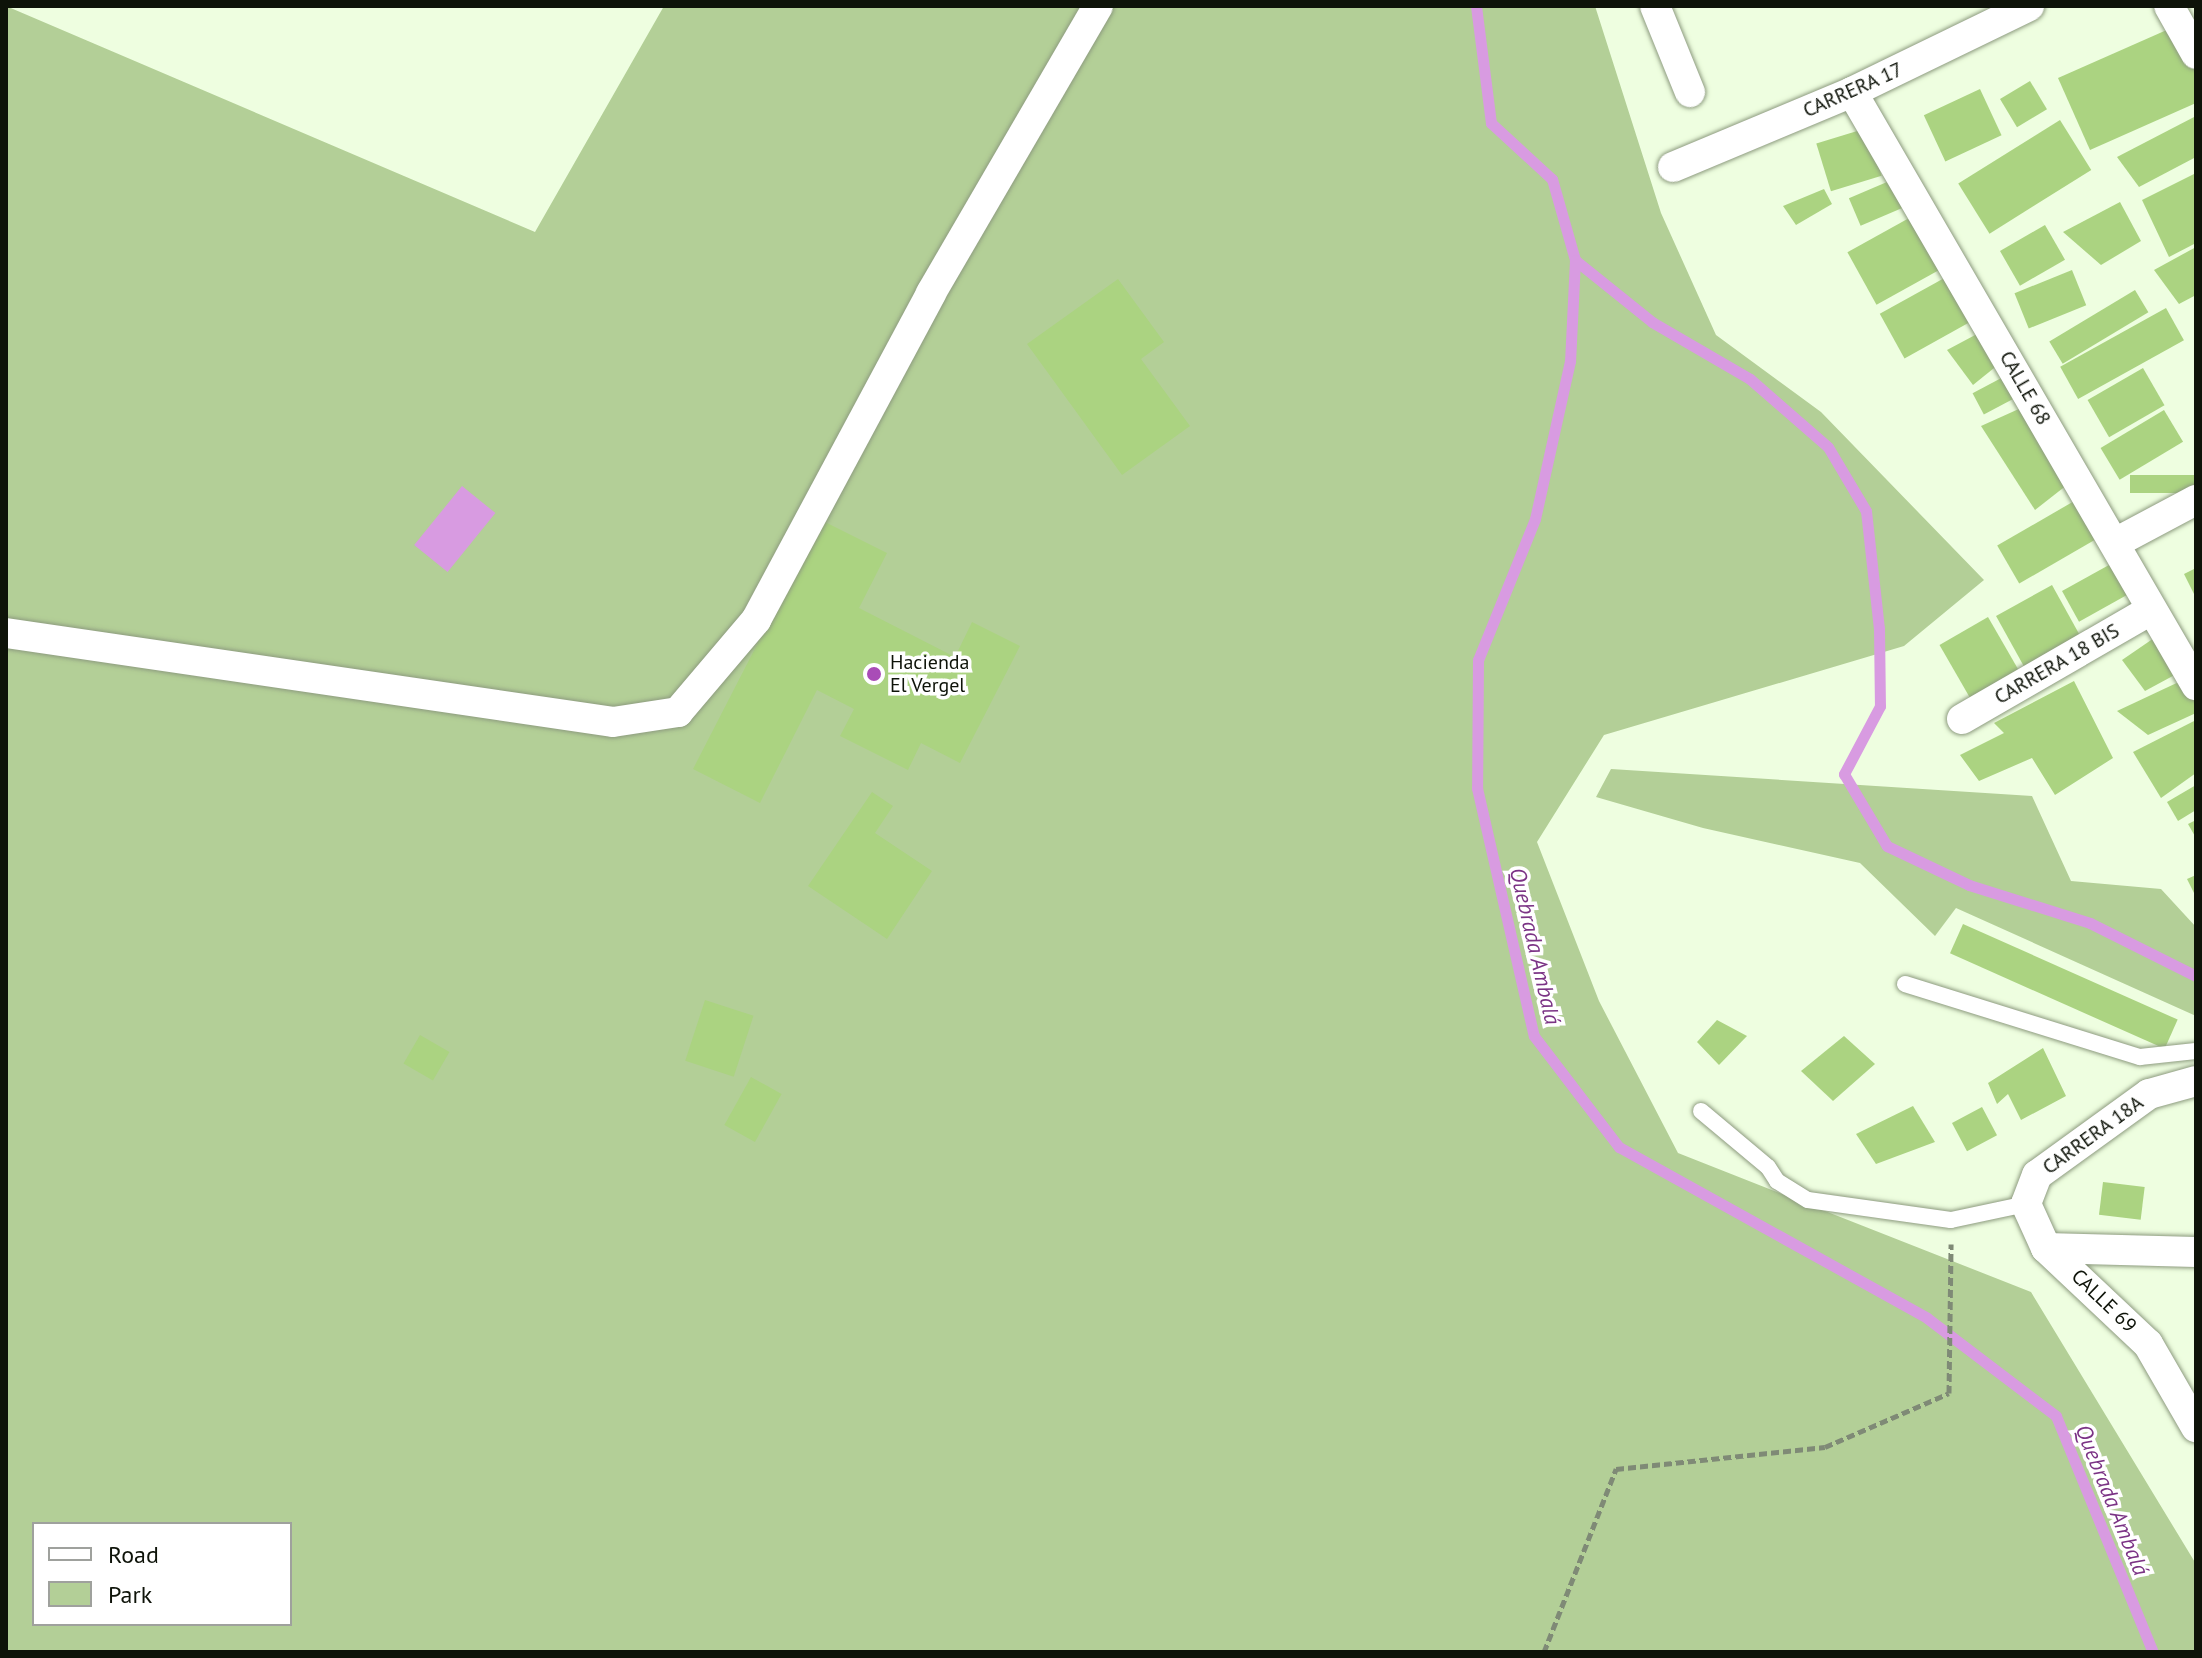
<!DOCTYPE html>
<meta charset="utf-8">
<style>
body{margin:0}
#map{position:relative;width:2202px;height:1658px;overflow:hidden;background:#eefee0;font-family:"PT Sans",sans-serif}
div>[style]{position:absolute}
.green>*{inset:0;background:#b3cf97}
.water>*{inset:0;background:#d89be1;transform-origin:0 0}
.stream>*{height:11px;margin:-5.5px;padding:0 5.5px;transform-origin:5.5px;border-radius:5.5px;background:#d89be1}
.building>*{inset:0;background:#abd381;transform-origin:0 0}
.path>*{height:5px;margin-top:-2.5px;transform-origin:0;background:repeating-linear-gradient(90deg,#7f8a76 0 8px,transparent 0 12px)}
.roads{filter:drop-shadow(0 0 2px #8d9b7f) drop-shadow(0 0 2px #8d9b7f)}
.service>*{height:16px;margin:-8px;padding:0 8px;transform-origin:8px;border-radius:8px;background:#fff}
.minor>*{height:30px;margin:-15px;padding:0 15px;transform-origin:15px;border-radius:15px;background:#fff}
.dots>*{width:22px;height:22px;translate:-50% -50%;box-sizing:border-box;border:4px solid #fff;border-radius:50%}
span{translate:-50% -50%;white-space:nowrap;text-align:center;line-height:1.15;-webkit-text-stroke:7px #fff;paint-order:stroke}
.street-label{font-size:20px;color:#0e1309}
.poi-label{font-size:20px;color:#0e1309}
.left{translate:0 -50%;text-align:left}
.water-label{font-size:22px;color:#7b3385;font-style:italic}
.frame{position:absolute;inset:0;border:8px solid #0e1309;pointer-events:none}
.legend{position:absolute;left:32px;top:1522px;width:260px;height:104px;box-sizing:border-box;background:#fff;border:2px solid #9fa19d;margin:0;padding:10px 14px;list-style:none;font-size:24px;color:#0e1309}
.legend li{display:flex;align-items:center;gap:16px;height:40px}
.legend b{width:40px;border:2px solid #9fa19d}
</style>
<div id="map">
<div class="green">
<div style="clip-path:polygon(evenodd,6px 6px,535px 232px,664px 6px,1595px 6px,1661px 213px,1716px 335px,1821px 412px,1984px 580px,1904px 646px,1604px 735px,1537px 842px,1599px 1001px,1678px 1153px,2031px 1292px,2196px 1564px,2196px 1652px,6px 1652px,6px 6px,34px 1524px,290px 1524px,290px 1624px,34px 1624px,34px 1524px)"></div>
<div style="clip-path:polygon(1611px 769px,2032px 796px,2071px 881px,2161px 889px,2196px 927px,2196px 1016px,1956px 908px,1935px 936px,1860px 863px,1703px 828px,1596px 797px)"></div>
</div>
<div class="water">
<div style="left:462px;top:486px;width:43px;height:76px;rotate:39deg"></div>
</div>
<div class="stream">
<div style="left:1476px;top:6px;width:118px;rotate:82.7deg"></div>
<div style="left:1491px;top:123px;width:83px;rotate:42.6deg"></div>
<div style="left:1552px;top:179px;width:84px;rotate:74.1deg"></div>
<div style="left:1575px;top:260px;width:101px;rotate:92.8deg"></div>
<div style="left:1570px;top:361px;width:162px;rotate:102.5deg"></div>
<div style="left:1535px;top:519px;width:152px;rotate:112deg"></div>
<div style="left:1478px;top:660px;width:128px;rotate:90.4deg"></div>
<div style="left:1477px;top:788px;width:254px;rotate:77.1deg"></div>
<div style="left:1534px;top:1036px;width:140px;rotate:52.6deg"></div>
<div style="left:1619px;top:1147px;width:352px;rotate:29deg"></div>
<div style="left:1927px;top:1318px;width:162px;rotate:37.2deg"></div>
<div style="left:2056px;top:1416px;width:255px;rotate:67.7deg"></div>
<div style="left:1575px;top:260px;width:99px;rotate:38.8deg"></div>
<div style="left:1652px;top:322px;width:113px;rotate:30.2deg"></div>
<div style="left:1750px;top:379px;width:103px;rotate:41.1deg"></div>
<div style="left:1828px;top:447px;width:74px;rotate:59.3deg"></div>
<div style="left:1866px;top:511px;width:118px;rotate:83.7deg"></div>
<div style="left:1879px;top:628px;width:78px;rotate:89.3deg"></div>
<div style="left:1880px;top:706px;width:77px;rotate:117.9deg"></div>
<div style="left:1844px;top:774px;width:84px;rotate:59.2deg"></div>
<div style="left:1887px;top:846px;width:91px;rotate:25.4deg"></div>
<div style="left:1969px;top:885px;width:127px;rotate:17.4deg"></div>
<div style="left:2090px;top:923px;width:119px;rotate:26.6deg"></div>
</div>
<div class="building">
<div style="clip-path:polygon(2178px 25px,2196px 67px,2196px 103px,2090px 150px,2058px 78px)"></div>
<div style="left:2030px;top:81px;width:33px;height:35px;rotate:59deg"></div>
<div style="left:1980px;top:89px;width:51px;height:62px;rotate:65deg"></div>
<div style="clip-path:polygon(2196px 116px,2196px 157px,2139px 187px,2117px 157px)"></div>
<div style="left:2060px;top:120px;width:59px;height:120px;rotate:58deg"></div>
<div style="left:1867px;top:128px;width:50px;height:53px;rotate:73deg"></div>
<div style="clip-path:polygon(2196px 173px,2196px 243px,2169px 257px,2142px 200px)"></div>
<div style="left:1894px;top:179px;width:30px;height:49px;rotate:67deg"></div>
<div style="clip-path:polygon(1824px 189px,1832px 204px,1796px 225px,1783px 206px)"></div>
<div style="clip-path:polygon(2120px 202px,2141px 241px,2101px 265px,2063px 232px)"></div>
<div style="left:1920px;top:212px;width:60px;height:83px;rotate:61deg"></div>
<div style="left:2045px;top:225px;width:40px;height:52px;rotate:60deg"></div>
<div style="clip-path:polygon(2196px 247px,2196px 295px,2179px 304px,2154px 270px)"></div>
<div style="left:2072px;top:270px;width:38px;height:62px;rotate:68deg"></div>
<div style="left:1948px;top:276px;width:51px;height:78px;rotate:61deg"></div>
<div style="clip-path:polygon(1118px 279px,1164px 342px,1141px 359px,1190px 426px,1122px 475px,1027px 344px)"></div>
<div style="left:2135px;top:290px;width:26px;height:100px;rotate:59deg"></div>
<div style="left:2166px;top:308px;width:37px;height:121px;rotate:61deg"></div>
<div style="clip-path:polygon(1977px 334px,1999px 364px,1973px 385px,1947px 350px)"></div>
<div style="left:2143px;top:368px;width:43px;height:64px;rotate:60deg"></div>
<div style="left:2007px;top:375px;width:24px;height:39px;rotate:62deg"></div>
<div style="clip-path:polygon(2021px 408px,2072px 481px,2035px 510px,1981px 426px)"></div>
<div style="left:2164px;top:410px;width:37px;height:74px;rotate:59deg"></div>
<div style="left:2196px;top:475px;width:18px;height:66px;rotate:90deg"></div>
<div style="left:2076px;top:500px;width:44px;height:91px;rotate:60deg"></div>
<div style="clip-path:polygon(821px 520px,887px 553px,859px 608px,955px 657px,972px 622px,1020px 646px,960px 763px,921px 743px,908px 770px,840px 736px,854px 709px,817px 690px,760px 803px,693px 769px)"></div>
<div style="left:2118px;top:560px;width:35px;height:64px;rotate:61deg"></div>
<div style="clip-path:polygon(2196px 568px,2196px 598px,2184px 574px)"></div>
<div style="left:2052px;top:585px;width:62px;height:64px;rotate:61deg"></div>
<div style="left:1988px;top:617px;width:62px;height:56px;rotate:60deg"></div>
<div style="clip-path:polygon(2157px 636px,2182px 671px,2145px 691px,2122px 660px)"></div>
<div style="clip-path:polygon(2183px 680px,2196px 698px,2196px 713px,2148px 735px,2117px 711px)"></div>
<div style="clip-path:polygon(2074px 681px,2113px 758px,2055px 795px,2032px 758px,1979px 781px,1960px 755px,2004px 733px,1994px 723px)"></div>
<div style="clip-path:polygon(2196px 720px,2196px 773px,2161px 798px,2133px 752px)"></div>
<div style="clip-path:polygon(2196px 785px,2196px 810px,2178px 821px,2167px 802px)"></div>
<div style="clip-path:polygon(872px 792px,893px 806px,875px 833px,932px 871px,887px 939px,808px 886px)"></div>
<div style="clip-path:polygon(2196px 820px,2196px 838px,2188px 824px)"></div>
<div style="clip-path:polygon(2196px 875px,2196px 897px,2187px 879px)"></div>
<div style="left:1963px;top:924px;width:235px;height:32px;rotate:24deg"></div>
<div style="left:705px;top:1000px;width:51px;height:64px;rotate:18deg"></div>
<div style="clip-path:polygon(1717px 1020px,1747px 1036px,1719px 1065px,1697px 1042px)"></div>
<div style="left:420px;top:1035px;width:34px;height:33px;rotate:30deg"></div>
<div style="clip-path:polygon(1844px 1036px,1875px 1064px,1833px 1101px,1801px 1071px)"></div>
<div style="clip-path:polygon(2043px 1048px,2066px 1096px,2021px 1120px,2008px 1094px,1997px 1104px,1988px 1083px)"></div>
<div style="left:751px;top:1077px;width:35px;height:55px;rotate:29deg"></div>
<div style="clip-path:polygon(1913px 1106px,1935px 1142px,1876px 1164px,1856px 1134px)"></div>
<div style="left:1982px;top:1107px;width:32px;height:34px;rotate:62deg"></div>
<div style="left:2103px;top:1182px;width:42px;height:33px;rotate:7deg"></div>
</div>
<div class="path">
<div style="left:1544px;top:1652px;width:197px;rotate:-68.5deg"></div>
<div style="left:1616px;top:1469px;width:210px;rotate:-6deg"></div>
<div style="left:1825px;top:1447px;width:135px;rotate:-23.5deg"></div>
<div style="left:1949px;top:1393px;width:149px;rotate:-89.2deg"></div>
</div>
<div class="roads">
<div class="service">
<div style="left:1905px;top:984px;width:246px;rotate:17.3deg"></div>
<div style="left:2140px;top:1057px;width:56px;rotate:-6.1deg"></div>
<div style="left:1701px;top:1111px;width:87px;rotate:39.9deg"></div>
<div style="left:1768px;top:1167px;width:17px;rotate:57deg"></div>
<div style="left:1777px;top:1181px;width:36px;rotate:32deg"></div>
<div style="left:1808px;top:1200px;width:144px;rotate:8deg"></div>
<div style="left:1951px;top:1220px;width:77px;rotate:-12deg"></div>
</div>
<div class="minor">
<div style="left:1655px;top:6px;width:93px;rotate:67.9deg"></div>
<div style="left:2169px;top:6px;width:55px;rotate:60.6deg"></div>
<div style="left:1852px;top:92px;width:686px;rotate:59.88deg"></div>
<div style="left:1673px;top:167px;width:194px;rotate:-22.7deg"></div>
<div style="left:1852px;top:92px;width:197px;rotate:-25.9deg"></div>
<div style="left:2115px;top:543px;width:92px;rotate:-28deg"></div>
<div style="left:6px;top:633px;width:613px;rotate:8.34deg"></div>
<div style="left:613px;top:722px;width:66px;rotate:-8.7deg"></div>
<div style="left:678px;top:712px;width:121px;rotate:-49.7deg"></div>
<div style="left:756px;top:620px;width:371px;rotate:-61.8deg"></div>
<div style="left:931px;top:293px;width:332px;rotate:-59.8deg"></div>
<div style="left:1962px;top:719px;width:218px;rotate:-30deg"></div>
<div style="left:2196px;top:1081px;width:49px;rotate:164.5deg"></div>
<div style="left:2149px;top:1094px;width:138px;rotate:144.1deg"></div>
<div style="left:2037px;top:1175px;width:31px;rotate:111deg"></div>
<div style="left:2026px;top:1204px;width:48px;rotate:65.6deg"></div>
<div style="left:2046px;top:1248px;width:140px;rotate:43.3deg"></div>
<div style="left:2148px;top:1344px;width:96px;rotate:60deg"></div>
<div style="left:2046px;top:1248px;width:150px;rotate:1.5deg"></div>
</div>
</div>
<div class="dots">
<div style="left:874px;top:674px;background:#a94cb7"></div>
</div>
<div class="street-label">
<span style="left:1853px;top:90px;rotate:-24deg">CARRERA 17</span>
<span style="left:2025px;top:388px;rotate:60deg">CALLE 68</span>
<span style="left:2057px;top:664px;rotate:-30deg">CARRERA 18 BIS</span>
<span style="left:2093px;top:1135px;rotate:-36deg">CARRERA 18A</span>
<span style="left:2104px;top:1301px;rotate:44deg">CALLE 69</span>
</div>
<div class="poi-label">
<span class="left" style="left:890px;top:674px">Hacienda<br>El Vergel</span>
</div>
<div class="water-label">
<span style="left:1535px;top:946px;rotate:77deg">Quebrada Ambalá</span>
<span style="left:2112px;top:1500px;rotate:68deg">Quebrada Ambalá</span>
</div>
<div class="frame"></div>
<ul class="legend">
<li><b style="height:10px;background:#fff"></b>Road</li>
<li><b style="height:22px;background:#b3cf97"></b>Park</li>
</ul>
</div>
